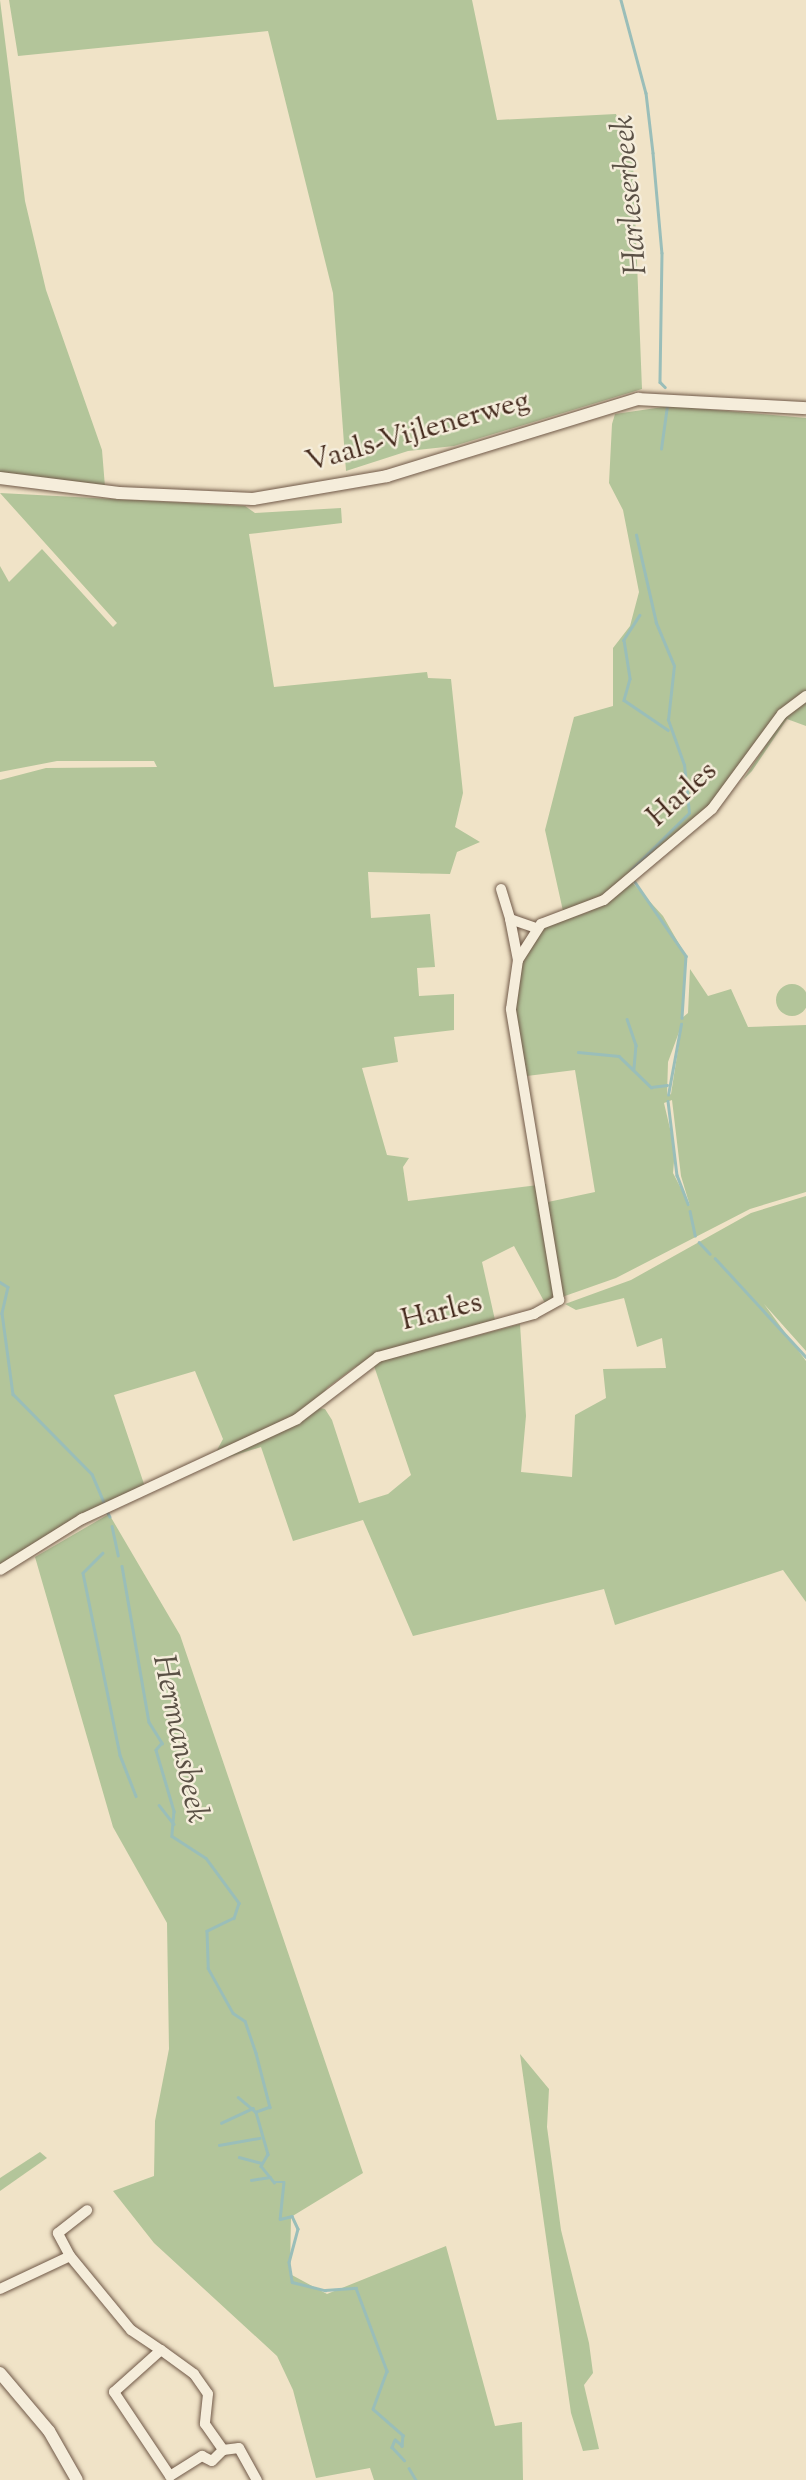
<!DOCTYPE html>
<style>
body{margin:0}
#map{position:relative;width:806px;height:2480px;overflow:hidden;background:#f0e3c7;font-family:"Sorts Mill Goudy",serif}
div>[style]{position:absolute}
.green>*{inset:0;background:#b3c59a}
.round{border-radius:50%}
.stream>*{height:2.5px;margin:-1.25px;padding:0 1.25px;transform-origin:1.25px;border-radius:1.25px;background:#9abeb9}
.roads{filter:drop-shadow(0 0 2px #705948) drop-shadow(0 0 2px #705948)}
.minor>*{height:10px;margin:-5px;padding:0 5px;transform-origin:5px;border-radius:5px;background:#f5eddb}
.tertiary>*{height:12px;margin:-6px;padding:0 6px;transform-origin:6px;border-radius:6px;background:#f5eddb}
span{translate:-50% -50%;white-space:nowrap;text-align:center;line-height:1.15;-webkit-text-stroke:5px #f5eddb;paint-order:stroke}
.street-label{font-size:30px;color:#452b1e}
.water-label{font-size:32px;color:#5a5045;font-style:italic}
</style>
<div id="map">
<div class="green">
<div style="clip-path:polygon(0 0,25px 201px,46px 290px,102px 450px,105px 487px,0 475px)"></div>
<div style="clip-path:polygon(9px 0,472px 0,497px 120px,616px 114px,633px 161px,642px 389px,454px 446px,408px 451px,346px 471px,333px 293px,268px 31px,18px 56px)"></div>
<div style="clip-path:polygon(670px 406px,806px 418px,806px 692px,718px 797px,599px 899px,563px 911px,545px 830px,574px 717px,613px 706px,613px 648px,630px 626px,639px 592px,623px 510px,609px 483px,612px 424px,615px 414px)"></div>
<div style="clip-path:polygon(evenodd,0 493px,245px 506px,255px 513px,341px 508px,342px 523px,249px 534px,274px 687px,427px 672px,428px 678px,451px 679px,463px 793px,455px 827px,480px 842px,457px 852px,450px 874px,368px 872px,371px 918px,430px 914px,435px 967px,417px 968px,419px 996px,454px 994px,454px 1030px,394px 1037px,398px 1062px,362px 1068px,387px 1155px,409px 1158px,403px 1167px,408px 1201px,546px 1184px,548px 1202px,595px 1192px,575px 1070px,527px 1076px,512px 992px,516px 971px,541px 928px,588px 912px,631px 881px,663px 916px,686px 956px,682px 1018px,688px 1013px,690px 969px,708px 996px,731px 989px,748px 1027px,806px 1025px,806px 1192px,750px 1209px,616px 1278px,545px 1303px,514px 1246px,482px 1262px,495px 1320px,430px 1337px,355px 1367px,327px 1388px,314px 1407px,325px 1409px,332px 1420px,359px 1503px,388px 1494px,411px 1475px,373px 1363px,520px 1324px,526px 1416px,521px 1472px,572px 1477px,575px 1415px,606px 1398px,603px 1369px,666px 1368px,662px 1338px,637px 1347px,624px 1298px,576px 1310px,565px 1304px,631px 1280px,751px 1213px,806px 1196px,806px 1351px,764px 1304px,806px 1361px,806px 1602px,783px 1570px,615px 1625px,604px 1589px,413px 1636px,363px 1520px,293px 1541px,261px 1447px,210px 1463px,223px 1439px,195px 1371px,114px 1395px,145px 1487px,0 1566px,0 780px,46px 768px,157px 767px,154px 761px,57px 761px,0 772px,0 566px,9px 582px,42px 549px,113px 627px,117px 623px,0 493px,682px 1024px,671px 1094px,667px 1096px,668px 1062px,682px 1024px,0 493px,672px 1100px,681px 1176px,690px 1206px,673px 1173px,675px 1150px,664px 1103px,672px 1100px)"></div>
<div style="clip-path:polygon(806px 700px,806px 726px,787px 719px,752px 771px,743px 780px,783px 719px)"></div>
<div class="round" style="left:776px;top:984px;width:32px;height:32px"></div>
<div style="clip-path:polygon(109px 1514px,180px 1635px,363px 2173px,291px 2217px,290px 2274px,327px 2294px,446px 2246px,495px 2426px,522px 2422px,523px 2480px,374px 2480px,370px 2468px,316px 2478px,293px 2390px,277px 2356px,154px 2243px,113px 2191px,154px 2176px,155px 2121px,169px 2049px,167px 1923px,113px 1827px,35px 1557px)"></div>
<div style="clip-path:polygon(520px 2054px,549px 2089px,547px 2127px,561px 2230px,589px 2343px,593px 2373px,584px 2385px,599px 2449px,583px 2451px,571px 2413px)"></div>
<div style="clip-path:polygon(40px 2152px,47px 2158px,0 2191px,0 2178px)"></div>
</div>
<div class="stream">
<div style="left:621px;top:0;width:96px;rotate:75deg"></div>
<div style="left:646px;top:93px;width:60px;rotate:83.3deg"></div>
<div style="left:653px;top:153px;width:100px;rotate:84.9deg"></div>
<div style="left:662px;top:253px;width:129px;rotate:90.9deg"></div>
<div style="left:660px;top:382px;width:7px;rotate:45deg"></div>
<div style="left:661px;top:449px;width:43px;rotate:-82.1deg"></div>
<div style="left:640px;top:615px;width:30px;rotate:123deg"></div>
<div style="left:624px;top:640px;width:39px;rotate:81deg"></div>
<div style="left:630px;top:679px;width:22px;rotate:106deg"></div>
<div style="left:624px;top:700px;width:53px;rotate:34.3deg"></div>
<div style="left:631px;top:870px;width:81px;rotate:-44.5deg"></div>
<div style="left:689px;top:813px;width:48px;rotate:-95.9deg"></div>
<div style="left:684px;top:765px;width:48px;rotate:-109.6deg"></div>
<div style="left:668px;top:720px;width:54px;rotate:-83.7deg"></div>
<div style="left:674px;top:666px;width:47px;rotate:-112.7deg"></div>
<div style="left:656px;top:623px;width:90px;rotate:-102.8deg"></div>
<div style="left:635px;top:882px;width:90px;rotate:55.4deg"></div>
<div style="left:686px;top:956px;width:62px;rotate:93.7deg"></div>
<div style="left:627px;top:1019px;width:28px;rotate:71deg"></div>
<div style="left:636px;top:1045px;width:24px;rotate:95deg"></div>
<div style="left:578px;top:1052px;width:41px;rotate:5.6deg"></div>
<div style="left:619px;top:1056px;width:45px;rotate:44.1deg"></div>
<div style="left:651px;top:1087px;width:16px;rotate:-7deg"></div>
<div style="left:668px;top:1095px;width:72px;rotate:-79.6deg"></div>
<div style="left:668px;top:1101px;width:75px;rotate:83.1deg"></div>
<div style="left:677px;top:1175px;width:31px;rotate:69deg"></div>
<div style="left:690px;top:1211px;width:25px;rotate:78deg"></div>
<div style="left:699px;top:1242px;width:16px;rotate:47deg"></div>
<div style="left:715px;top:1258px;width:134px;rotate:47.4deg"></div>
<div style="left:0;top:1282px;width:9px;rotate:32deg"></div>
<div style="left:8px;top:1287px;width:27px;rotate:103deg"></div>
<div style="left:2px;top:1313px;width:82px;rotate:82.3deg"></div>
<div style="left:13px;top:1394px;width:112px;rotate:45.4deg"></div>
<div style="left:92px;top:1474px;width:30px;rotate:67deg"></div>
<div style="left:108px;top:1513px;width:4px;rotate:63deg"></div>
<div style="left:112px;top:1526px;width:30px;rotate:78deg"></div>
<div style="left:103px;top:1553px;width:28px;rotate:135deg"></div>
<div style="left:83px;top:1573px;width:186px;rotate:78.5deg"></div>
<div style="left:120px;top:1755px;width:44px;rotate:68.7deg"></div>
<div style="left:122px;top:1566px;width:158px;rotate:80.2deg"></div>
<div style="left:149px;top:1722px;width:25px;rotate:58deg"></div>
<div style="left:162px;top:1743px;width:9px;rotate:131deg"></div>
<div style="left:156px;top:1750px;width:64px;rotate:73.6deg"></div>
<div style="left:174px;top:1811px;width:25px;rotate:95deg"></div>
<div style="left:172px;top:1836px;width:40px;rotate:32.9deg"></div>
<div style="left:206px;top:1858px;width:56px;rotate:53.7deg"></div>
<div style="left:239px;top:1903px;width:16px;rotate:108deg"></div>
<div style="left:234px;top:1918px;width:30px;rotate:154deg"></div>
<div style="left:207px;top:1931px;width:37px;rotate:88deg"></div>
<div style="left:208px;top:1968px;width:51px;rotate:60.9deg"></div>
<div style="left:233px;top:2013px;width:14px;rotate:34deg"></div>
<div style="left:245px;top:2021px;width:34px;rotate:71deg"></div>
<div style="left:256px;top:2053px;width:56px;rotate:75.5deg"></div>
<div style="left:270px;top:2107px;width:15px;rotate:160deg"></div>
<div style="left:256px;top:2112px;width:44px;rotate:74.1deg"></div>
<div style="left:268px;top:2154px;width:14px;rotate:120deg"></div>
<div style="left:261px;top:2166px;width:21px;rotate:51deg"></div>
<div style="left:274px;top:2182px;width:10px"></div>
<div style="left:284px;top:2182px;width:37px;rotate:96deg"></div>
<div style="left:280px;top:2219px;width:12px;rotate:-14deg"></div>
<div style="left:292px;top:2216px;width:14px;rotate:65deg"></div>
<div style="left:298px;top:2229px;width:34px;rotate:105deg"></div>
<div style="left:289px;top:2262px;width:20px;rotate:81deg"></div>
<div style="left:292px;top:2282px;width:34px;rotate:14deg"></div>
<div style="left:325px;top:2290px;width:31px;rotate:-4deg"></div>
<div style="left:356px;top:2288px;width:89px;rotate:69.5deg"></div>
<div style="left:387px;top:2371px;width:40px;rotate:110.2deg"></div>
<div style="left:373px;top:2409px;width:40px;rotate:41deg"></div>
<div style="left:403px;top:2435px;width:11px;rotate:95deg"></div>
<div style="left:402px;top:2446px;width:9px;rotate:-139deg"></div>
<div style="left:395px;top:2440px;width:8px;rotate:113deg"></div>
<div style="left:392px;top:2447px;width:18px;rotate:47deg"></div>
<div style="left:159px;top:1805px;width:24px;rotate:52deg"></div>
<div style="left:238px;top:2097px;width:23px;rotate:40deg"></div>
<div style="left:221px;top:2123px;width:35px;rotate:-25deg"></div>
<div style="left:219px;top:2145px;width:41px;rotate:-9.9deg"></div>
<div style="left:239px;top:2157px;width:23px;rotate:15deg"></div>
<div style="left:251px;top:2180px;width:19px;rotate:-9deg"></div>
<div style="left:409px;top:2468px;width:14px;rotate:60deg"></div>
</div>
<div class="roads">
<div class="minor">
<div style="left:501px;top:889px;width:31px;rotate:73deg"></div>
<div style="left:510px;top:919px;width:28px;rotate:19deg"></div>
<div style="left:510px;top:919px;width:42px;rotate:79deg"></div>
<div style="left:0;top:1570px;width:97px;rotate:-31.9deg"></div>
<div style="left:82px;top:1519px;width:237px;rotate:-24.9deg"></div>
<div style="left:297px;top:1419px;width:102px;rotate:-37.4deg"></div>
<div style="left:378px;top:1357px;width:162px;rotate:-15.4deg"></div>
<div style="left:534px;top:1314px;width:29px;rotate:-29deg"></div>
<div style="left:559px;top:1300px;width:295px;rotate:-99.4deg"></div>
<div style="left:511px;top:1009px;width:49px;rotate:-81.9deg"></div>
<div style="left:518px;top:960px;width:43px;rotate:-57.4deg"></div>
<div style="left:541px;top:924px;width:67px;rotate:-20.9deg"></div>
<div style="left:604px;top:900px;width:141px;rotate:-40.1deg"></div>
<div style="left:712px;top:809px;width:118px;rotate:-53.6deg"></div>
<div style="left:782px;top:714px;width:30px;rotate:-37deg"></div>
<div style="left:70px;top:2256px;width:96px;rotate:50.5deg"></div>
<div style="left:131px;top:2330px;width:36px;rotate:34deg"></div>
<div style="left:161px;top:2350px;width:63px;rotate:138.2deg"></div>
<div style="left:114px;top:2392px;width:101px;rotate:56.3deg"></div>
<div style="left:170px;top:2476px;width:38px;rotate:-32deg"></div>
<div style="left:202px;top:2456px;width:11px;rotate:27deg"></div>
<div style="left:212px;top:2461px;width:16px;rotate:-45deg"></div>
<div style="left:223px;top:2450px;width:16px;rotate:-7deg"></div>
<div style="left:239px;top:2448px;width:37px;rotate:61deg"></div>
<div style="left:0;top:2289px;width:77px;rotate:-25.2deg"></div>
<div style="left:70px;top:2256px;width:26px;rotate:-118deg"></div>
<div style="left:58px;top:2233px;width:37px;rotate:-38deg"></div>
<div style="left:161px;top:2350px;width:41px;rotate:36deg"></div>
<div style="left:194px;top:2374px;width:24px;rotate:55deg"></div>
<div style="left:208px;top:2394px;width:30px;rotate:96deg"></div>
<div style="left:205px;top:2424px;width:32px;rotate:55deg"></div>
</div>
<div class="tertiary">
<div style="left:0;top:478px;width:120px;rotate:7.2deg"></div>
<div style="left:119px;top:493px;width:134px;rotate:2.6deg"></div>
<div style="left:253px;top:499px;width:136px;rotate:-9.7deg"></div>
<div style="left:387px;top:476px;width:263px;rotate:-17.1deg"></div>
<div style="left:638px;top:399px;width:168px;rotate:3.1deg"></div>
<div style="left:0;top:2373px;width:76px;rotate:49.8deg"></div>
<div style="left:49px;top:2431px;width:56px;rotate:60.3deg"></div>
</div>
</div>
<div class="street-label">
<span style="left:418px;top:433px;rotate:-16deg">Vaals-Vijlenerweg</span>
<span style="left:683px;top:795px;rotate:-42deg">Harles</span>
<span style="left:442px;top:1313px;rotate:-14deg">Harles</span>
</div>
<div class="water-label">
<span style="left:631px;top:195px;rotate:-95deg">Harleserbeek</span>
<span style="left:179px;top:1739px;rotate:78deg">Hermansbeek</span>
</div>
</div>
